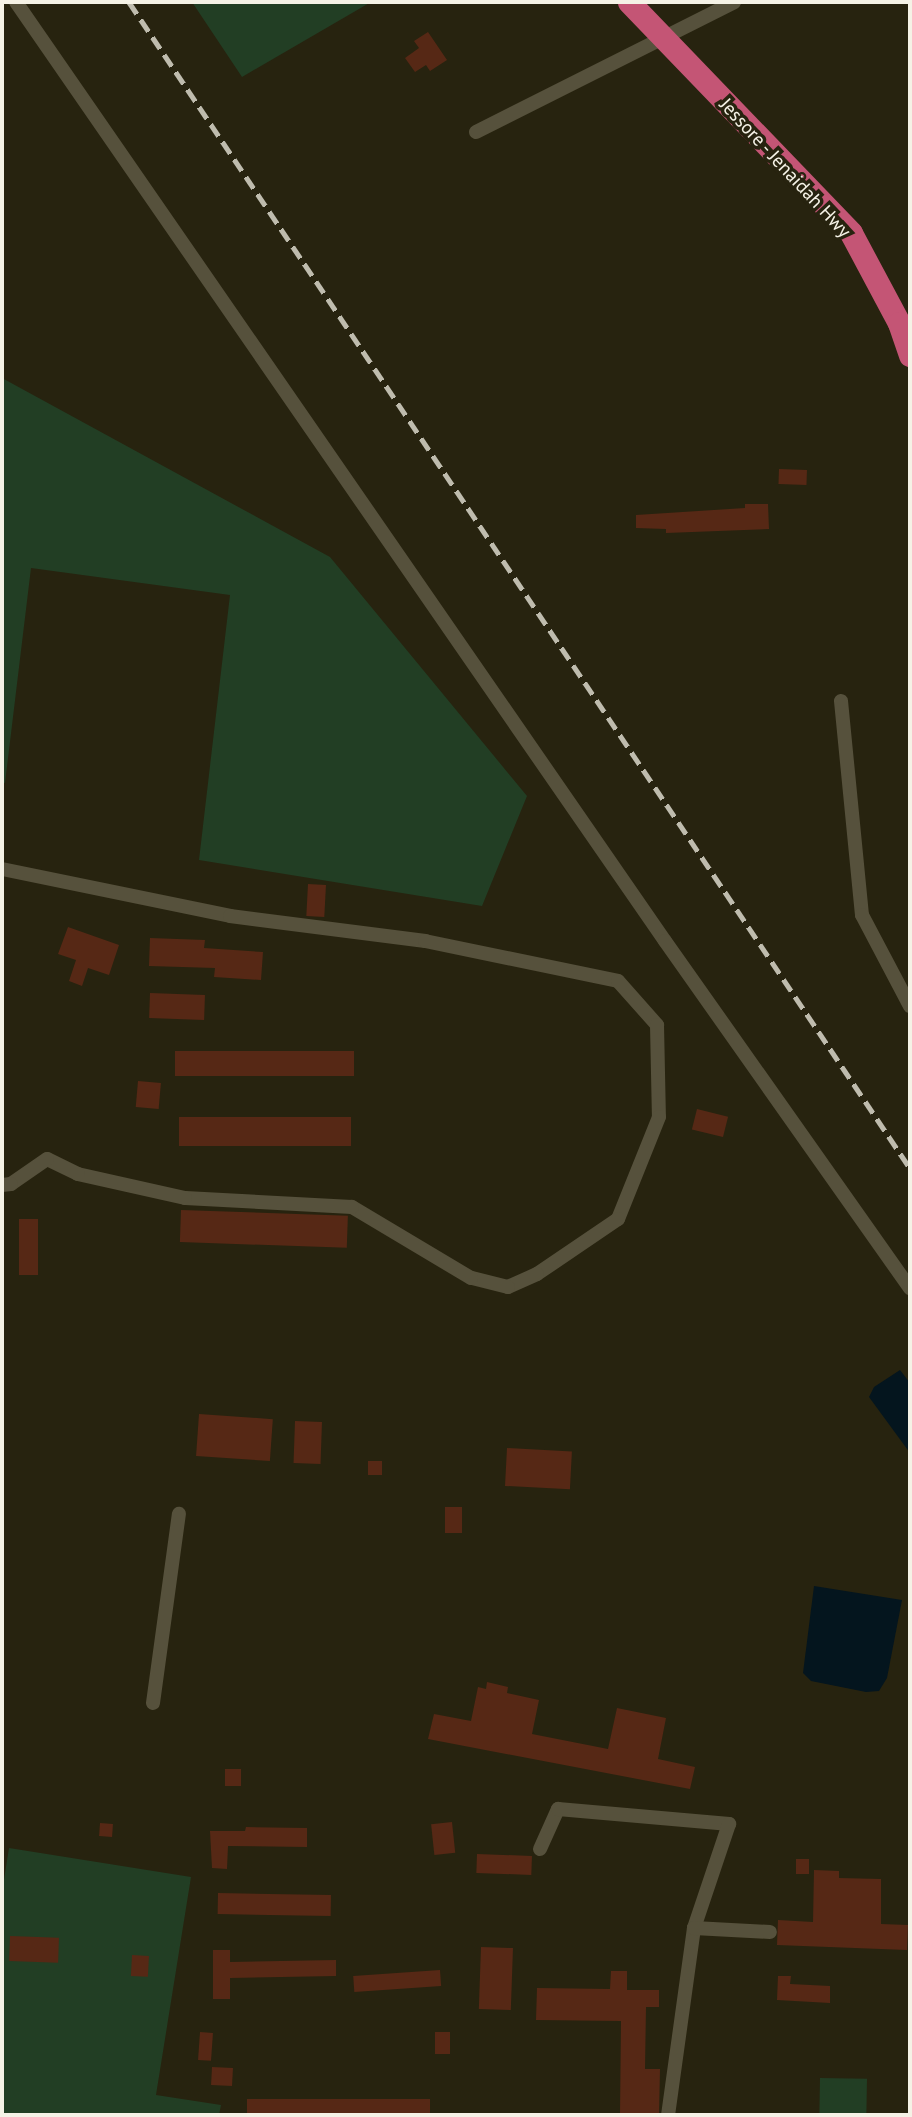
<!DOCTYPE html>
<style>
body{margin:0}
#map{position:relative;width:912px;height:2117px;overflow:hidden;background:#27230f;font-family:"PT Sans",sans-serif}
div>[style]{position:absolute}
.green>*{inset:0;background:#223e24;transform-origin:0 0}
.water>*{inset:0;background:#04151e}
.building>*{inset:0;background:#562815;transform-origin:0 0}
.minor>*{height:14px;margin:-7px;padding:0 7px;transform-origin:7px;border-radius:7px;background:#56513c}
.trunk>*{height:23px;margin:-11.5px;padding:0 11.5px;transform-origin:11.5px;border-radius:11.5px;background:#c45575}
.rail>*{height:5px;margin-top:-2.5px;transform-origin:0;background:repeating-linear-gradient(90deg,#bfbcae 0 14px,transparent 0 21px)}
span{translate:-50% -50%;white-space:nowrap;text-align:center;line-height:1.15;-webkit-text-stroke:7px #27230f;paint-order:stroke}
.street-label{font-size:19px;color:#f5f2e6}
.frame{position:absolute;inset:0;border:4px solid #f5f2e6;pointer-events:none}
</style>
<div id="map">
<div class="green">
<div style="clip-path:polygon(192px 2px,371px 2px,242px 77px)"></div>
<div style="clip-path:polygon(2px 378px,330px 557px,527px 796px,482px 906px,199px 860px,230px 595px,31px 568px,5px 783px,2px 782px)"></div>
<div style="clip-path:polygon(9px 1848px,191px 1877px,156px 2095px,221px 2105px,219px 2115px,2px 2115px,2px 1892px)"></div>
<div style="left:820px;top:2078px;width:47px;height:37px;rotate:1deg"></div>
</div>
<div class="water">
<div style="clip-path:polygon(900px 1370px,910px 1383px,910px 1453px,869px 1397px,874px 1387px)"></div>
<div style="clip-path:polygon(814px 1586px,902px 1600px,887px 1678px,879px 1691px,866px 1692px,811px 1681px,803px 1673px)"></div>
</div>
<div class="building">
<div style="clip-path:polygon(428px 32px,447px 60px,430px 71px,426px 65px,415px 72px,405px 58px,419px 48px,414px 41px)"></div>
<div style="left:779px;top:469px;width:28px;height:15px;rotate:2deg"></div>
<div style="clip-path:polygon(745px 504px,768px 504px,769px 529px,666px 533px,666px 529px,636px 528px,636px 515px,745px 508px)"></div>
<div style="left:308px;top:884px;width:18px;height:32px;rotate:3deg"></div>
<div style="clip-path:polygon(68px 927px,119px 945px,109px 975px,88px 968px,82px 986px,69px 981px,76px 960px,58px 954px)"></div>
<div style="clip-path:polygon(150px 938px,205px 940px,204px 948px,263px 952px,261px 980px,214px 977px,215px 968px,149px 966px)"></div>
<div style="left:150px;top:993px;width:55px;height:25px;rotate:2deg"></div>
<div style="left:175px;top:1051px;width:179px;height:25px"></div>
<div style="left:138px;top:1081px;width:23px;height:26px;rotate:5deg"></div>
<div style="left:697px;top:1109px;width:32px;height:21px;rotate:14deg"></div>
<div style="left:179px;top:1117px;width:172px;height:29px"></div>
<div style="left:181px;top:1210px;width:167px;height:32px;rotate:2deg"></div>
<div style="left:19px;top:1219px;width:19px;height:56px"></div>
<div style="left:199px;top:1414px;width:74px;height:42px;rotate:4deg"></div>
<div style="left:295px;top:1421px;width:27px;height:42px;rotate:2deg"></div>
<div style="left:507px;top:1448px;width:65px;height:38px;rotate:3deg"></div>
<div style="left:368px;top:1461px;width:14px;height:14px"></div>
<div style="left:445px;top:1507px;width:17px;height:26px"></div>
<div style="clip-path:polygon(487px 1682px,508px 1687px,507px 1693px,539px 1700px,532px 1734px,608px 1749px,617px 1708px,666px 1718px,658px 1759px,695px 1767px,690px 1789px,428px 1739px,434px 1714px,471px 1721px,478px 1687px,486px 1689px)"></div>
<div style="left:225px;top:1769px;width:16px;height:17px"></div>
<div style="left:452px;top:1822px;width:31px;height:21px;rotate:84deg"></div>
<div style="left:100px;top:1823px;width:13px;height:13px;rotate:4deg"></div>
<div style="clip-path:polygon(246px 1827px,307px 1828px,307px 1847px,228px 1846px,227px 1869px,212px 1868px,210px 1831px,245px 1831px)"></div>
<div style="left:477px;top:1854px;width:55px;height:19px;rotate:2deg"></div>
<div style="left:796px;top:1859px;width:13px;height:15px"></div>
<div style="clip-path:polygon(814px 1870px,839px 1871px,839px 1878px,881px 1879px,881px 1924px,908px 1925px,907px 1950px,777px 1945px,778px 1920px,813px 1922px)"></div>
<div style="left:218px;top:1893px;width:113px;height:21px;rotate:1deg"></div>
<div style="left:10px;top:1936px;width:49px;height:25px;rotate:2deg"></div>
<div style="left:481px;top:1947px;width:32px;height:62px;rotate:2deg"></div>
<div style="clip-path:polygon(213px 1950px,230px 1950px,230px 1962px,336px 1960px,336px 1976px,230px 1978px,230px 1999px,213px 1999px)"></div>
<div style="left:132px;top:1955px;width:17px;height:21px;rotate:3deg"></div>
<div style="left:440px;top:1970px;width:16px;height:87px;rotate:86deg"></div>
<div style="clip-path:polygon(611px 1971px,627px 1971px,627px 1990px,659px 1990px,659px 2007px,646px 2007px,645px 2069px,660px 2069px,659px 2115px,620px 2115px,621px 2021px,536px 2020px,537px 1988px,610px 1989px)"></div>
<div style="clip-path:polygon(778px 1976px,791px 1976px,790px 1984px,830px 1986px,830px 2003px,777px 2000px)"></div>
<div style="left:200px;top:2032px;width:13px;height:28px;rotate:4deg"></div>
<div style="left:435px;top:2032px;width:15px;height:22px"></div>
<div style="left:212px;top:2067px;width:21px;height:18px;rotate:3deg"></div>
<div style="left:247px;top:2099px;width:183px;height:16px"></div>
</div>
<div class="minor">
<div style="left:16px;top:2px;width:1141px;rotate:55.35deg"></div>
<div style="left:665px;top:941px;width:425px;rotate:54.8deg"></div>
<div style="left:476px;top:132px;width:289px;rotate:-26.7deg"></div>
<div style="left:841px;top:701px;width:215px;rotate:84.4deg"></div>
<div style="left:862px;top:915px;width:103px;rotate:62.2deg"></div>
<div style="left:2px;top:869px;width:233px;rotate:11.6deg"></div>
<div style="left:230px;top:916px;width:197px;rotate:7.3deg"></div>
<div style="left:425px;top:941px;width:197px;rotate:11.7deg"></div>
<div style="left:618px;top:981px;width:59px;rotate:48.4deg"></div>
<div style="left:657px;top:1025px;width:92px;rotate:88.8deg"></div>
<div style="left:659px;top:1117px;width:110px;rotate:111.9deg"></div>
<div style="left:618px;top:1219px;width:98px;rotate:145.8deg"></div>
<div style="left:537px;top:1274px;width:32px;rotate:156deg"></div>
<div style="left:508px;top:1287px;width:38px;rotate:-166deg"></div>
<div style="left:471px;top:1278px;width:139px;rotate:-149.2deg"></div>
<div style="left:352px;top:1207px;width:167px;rotate:-176.9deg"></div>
<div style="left:185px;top:1198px;width:110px;rotate:-167.4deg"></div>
<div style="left:78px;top:1174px;width:34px;rotate:-154deg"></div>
<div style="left:47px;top:1159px;width:44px;rotate:145.2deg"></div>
<div style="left:11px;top:1184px;width:9px;rotate:174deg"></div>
<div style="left:153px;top:1703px;width:191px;rotate:-82.2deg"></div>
<div style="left:540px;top:1849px;width:44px;rotate:-65.8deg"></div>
<div style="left:558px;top:1809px;width:172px;rotate:5deg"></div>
<div style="left:729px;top:1824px;width:110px;rotate:108.6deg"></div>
<div style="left:694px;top:1928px;width:189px;rotate:97.9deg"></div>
<div style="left:694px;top:1928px;width:76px;rotate:3deg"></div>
</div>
<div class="trunk">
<div style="left:629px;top:2px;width:320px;rotate:46.1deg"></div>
<div style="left:851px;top:233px;width:102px;rotate:61.9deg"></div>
<div style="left:899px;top:323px;width:34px;rotate:71deg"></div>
</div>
<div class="rail">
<div style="left:129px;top:2px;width:1403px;rotate:56.19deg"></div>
</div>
<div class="street-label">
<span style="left:785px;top:168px;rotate:47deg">Jessore - Jenaidah Hwy</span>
</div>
<div class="frame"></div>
</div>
